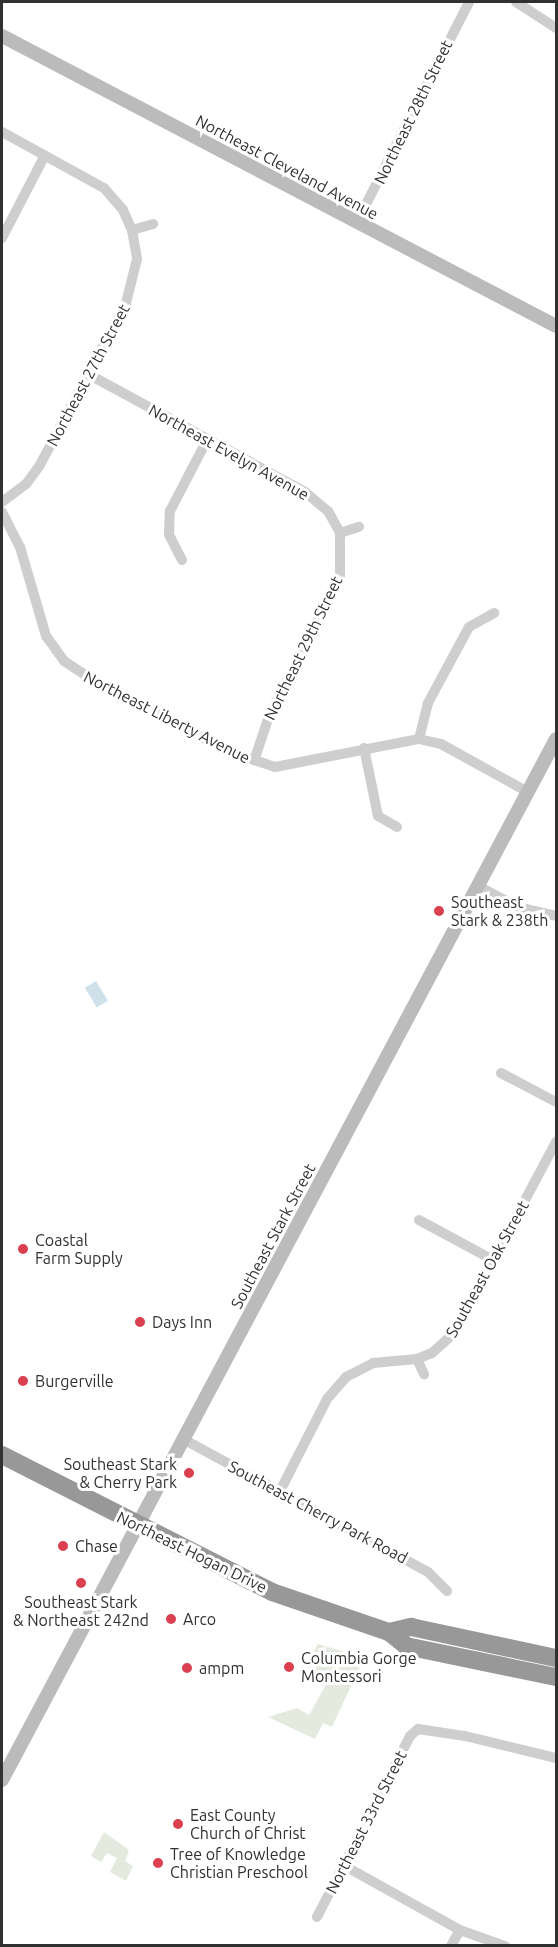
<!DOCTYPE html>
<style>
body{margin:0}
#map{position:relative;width:558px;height:1947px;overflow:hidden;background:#fff;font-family:Ubuntu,sans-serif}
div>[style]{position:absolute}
.green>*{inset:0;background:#e4eadd}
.water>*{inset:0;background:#cee1eb;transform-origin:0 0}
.street>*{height:10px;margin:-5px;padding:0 5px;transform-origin:5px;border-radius:5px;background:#cecece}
.secondary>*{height:14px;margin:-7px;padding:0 7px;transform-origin:7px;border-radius:7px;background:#bbb}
.highway>*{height:18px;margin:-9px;padding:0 9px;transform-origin:9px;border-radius:9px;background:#989898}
.dots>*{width:16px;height:16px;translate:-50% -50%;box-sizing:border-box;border:3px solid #fff;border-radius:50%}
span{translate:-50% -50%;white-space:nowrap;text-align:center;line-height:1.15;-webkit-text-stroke:6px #fff;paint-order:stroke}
.street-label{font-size:16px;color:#313131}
.poi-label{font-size:16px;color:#313131}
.left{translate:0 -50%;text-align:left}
.right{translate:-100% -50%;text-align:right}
.frame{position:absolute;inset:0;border:3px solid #313131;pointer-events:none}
</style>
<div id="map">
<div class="green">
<div style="clip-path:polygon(318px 1644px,364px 1658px,332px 1727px,323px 1723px,315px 1739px,268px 1717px,297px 1708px,309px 1715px,329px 1679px,305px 1666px)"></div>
<div style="clip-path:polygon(104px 1832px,129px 1850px,125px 1861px,133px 1866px,126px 1881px,110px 1872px,117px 1858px,107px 1853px,101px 1862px,91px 1856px)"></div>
</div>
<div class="water">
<div style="left:96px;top:981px;width:23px;height:13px;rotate:59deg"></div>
</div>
<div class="street">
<div style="left:516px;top:2px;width:48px;rotate:33deg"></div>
<div style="left:2px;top:132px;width:116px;rotate:28.8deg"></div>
<div style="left:104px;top:188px;width:29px;rotate:49deg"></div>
<div style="left:123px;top:210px;width:22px;rotate:66deg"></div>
<div style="left:132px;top:230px;width:29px;rotate:80deg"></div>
<div style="left:137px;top:259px;width:45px;rotate:104deg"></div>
<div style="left:126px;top:303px;width:183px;rotate:118deg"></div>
<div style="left:40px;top:465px;width:24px;rotate:126deg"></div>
<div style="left:26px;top:484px;width:30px;rotate:143deg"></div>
<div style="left:357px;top:222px;width:247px;rotate:-63deg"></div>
<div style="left:132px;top:230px;width:22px;rotate:-16deg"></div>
<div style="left:2px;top:238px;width:93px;rotate:-62.6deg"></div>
<div style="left:88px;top:374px;width:247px;rotate:28.5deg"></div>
<div style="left:305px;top:492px;width:30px;rotate:40deg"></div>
<div style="left:328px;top:511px;width:25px;rotate:61deg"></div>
<div style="left:340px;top:533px;width:43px;rotate:90deg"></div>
<div style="left:340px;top:576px;width:157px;rotate:116.9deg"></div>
<div style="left:269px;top:716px;width:47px;rotate:108.4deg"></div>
<div style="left:2px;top:512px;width:39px;rotate:63deg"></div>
<div style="left:20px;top:547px;width:93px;rotate:73.7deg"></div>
<div style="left:46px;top:636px;width:31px;rotate:54deg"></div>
<div style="left:64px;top:661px;width:42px;rotate:33.3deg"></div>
<div style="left:99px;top:684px;width:145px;rotate:27.4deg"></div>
<div style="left:228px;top:751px;width:50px;rotate:18.8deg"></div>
<div style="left:275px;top:767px;width:147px;rotate:-11deg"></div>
<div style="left:419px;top:739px;width:23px;rotate:13deg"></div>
<div style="left:441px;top:744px;width:99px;rotate:28.9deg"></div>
<div style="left:340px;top:533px;width:20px;rotate:-18deg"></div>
<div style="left:182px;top:560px;width:29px;rotate:-117deg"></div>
<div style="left:169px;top:534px;width:23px;rotate:-88deg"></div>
<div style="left:170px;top:511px;width:80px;rotate:-62.5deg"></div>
<div style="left:419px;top:739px;width:37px;rotate:-76deg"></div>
<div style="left:428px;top:703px;width:86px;rotate:-61.7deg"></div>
<div style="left:469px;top:627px;width:29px;rotate:-29deg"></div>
<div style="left:364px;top:748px;width:69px;rotate:78.4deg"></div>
<div style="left:378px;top:816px;width:22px;rotate:30deg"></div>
<div style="left:478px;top:886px;width:45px;rotate:27.7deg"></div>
<div style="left:518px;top:907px;width:39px;rotate:13deg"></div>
<div style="left:501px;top:1073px;width:62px;rotate:27.8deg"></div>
<div style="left:419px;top:1220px;width:84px;rotate:28.4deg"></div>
<div style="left:417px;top:1359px;width:17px;rotate:65deg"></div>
<div style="left:183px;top:1439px;width:279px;rotate:28.5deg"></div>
<div style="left:428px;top:1572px;width:27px;rotate:45deg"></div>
<div style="left:280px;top:1491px;width:103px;rotate:-62.9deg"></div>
<div style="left:327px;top:1399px;width:29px;rotate:-49deg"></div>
<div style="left:346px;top:1377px;width:30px;rotate:-27deg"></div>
<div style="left:373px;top:1363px;width:44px;rotate:-5.2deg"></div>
<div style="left:417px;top:1359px;width:16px;rotate:-22deg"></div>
<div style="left:432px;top:1353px;width:30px;rotate:-42deg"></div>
<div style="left:454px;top:1333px;width:217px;rotate:-61.9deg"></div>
<div style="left:343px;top:1865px;width:134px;rotate:29.1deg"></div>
<div style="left:460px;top:1930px;width:48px;rotate:19.6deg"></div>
<div style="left:317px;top:1917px;width:203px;rotate:-62.8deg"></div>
<div style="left:410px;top:1736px;width:11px;rotate:-41deg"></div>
<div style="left:418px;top:1729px;width:48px;rotate:8.5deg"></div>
<div style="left:465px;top:1736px;width:94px;rotate:13.6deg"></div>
<div style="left:451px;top:1946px;width:18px;rotate:-61deg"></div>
</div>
<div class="secondary">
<div style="left:2px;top:36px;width:625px;rotate:27.63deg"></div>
<div style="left:2px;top:1780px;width:1179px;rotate:-61.98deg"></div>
</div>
<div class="highway">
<div style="left:2px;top:1455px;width:303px;rotate:26.9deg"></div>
<div style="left:272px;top:1592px;width:124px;rotate:18.9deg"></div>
<div style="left:389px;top:1632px;width:22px;rotate:39deg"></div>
<div style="left:406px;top:1646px;width:153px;rotate:11.7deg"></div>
<div style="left:389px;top:1632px;width:23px;rotate:-13deg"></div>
<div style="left:411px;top:1627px;width:148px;rotate:12.1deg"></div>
</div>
<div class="dots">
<div style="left:439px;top:911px;background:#db4051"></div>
<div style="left:23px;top:1249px;background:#db4051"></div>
<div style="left:140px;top:1322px;background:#db4051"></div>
<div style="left:23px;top:1381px;background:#db4051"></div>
<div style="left:189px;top:1473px;background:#db4051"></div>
<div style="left:63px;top:1546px;background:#db4051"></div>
<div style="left:81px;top:1583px;background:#db4051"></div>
<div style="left:171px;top:1619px;background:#db4051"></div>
<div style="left:289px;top:1667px;background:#db4051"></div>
<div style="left:187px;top:1668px;background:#db4051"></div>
<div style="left:178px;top:1824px;background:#db4051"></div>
<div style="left:158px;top:1863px;background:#db4051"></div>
</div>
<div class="street-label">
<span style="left:413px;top:112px;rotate:-64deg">Northeast 28th Street</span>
<span style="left:287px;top:167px;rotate:28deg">Northeast Cleveland Avenue</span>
<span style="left:88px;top:375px;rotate:-62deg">Northeast 27th Street</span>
<span style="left:229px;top:452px;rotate:29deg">Northeast Evelyn Avenue</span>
<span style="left:303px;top:648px;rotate:-64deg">Northeast 29th Street</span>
<span style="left:167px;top:717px;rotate:27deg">Northeast Liberty Avenue</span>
<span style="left:273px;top:1236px;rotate:-62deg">Southeast Stark Street</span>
<span style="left:487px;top:1269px;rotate:-61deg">Southeast Oak Street</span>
<span style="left:318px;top:1512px;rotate:28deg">Southeast Cherry Park Road</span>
<span style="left:192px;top:1552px;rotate:26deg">Northeast Hogan Drive</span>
<span style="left:366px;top:1822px;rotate:-63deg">Northeast 33rd Street</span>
</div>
<div class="poi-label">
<span class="left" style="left:451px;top:911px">Southeast<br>Stark &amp; 238th</span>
<span class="left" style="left:35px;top:1249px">Coastal<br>Farm Supply</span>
<span class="left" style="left:152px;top:1322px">Days Inn</span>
<span class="left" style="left:35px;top:1381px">Burgerville</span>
<span class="right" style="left:177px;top:1473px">Southeast Stark<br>&amp; Cherry Park</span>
<span class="left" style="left:75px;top:1546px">Chase</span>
<span style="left:81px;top:1611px">Southeast Stark<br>&amp; Northeast 242nd</span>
<span class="left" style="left:183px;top:1619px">Arco</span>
<span class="left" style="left:301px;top:1667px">Columbia Gorge<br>Montessori</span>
<span class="left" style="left:199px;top:1668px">ampm</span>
<span class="left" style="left:190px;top:1824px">East County<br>Church of Christ</span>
<span class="left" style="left:170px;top:1863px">Tree of Knowledge<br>Christian Preschool</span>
</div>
<div class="frame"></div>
</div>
